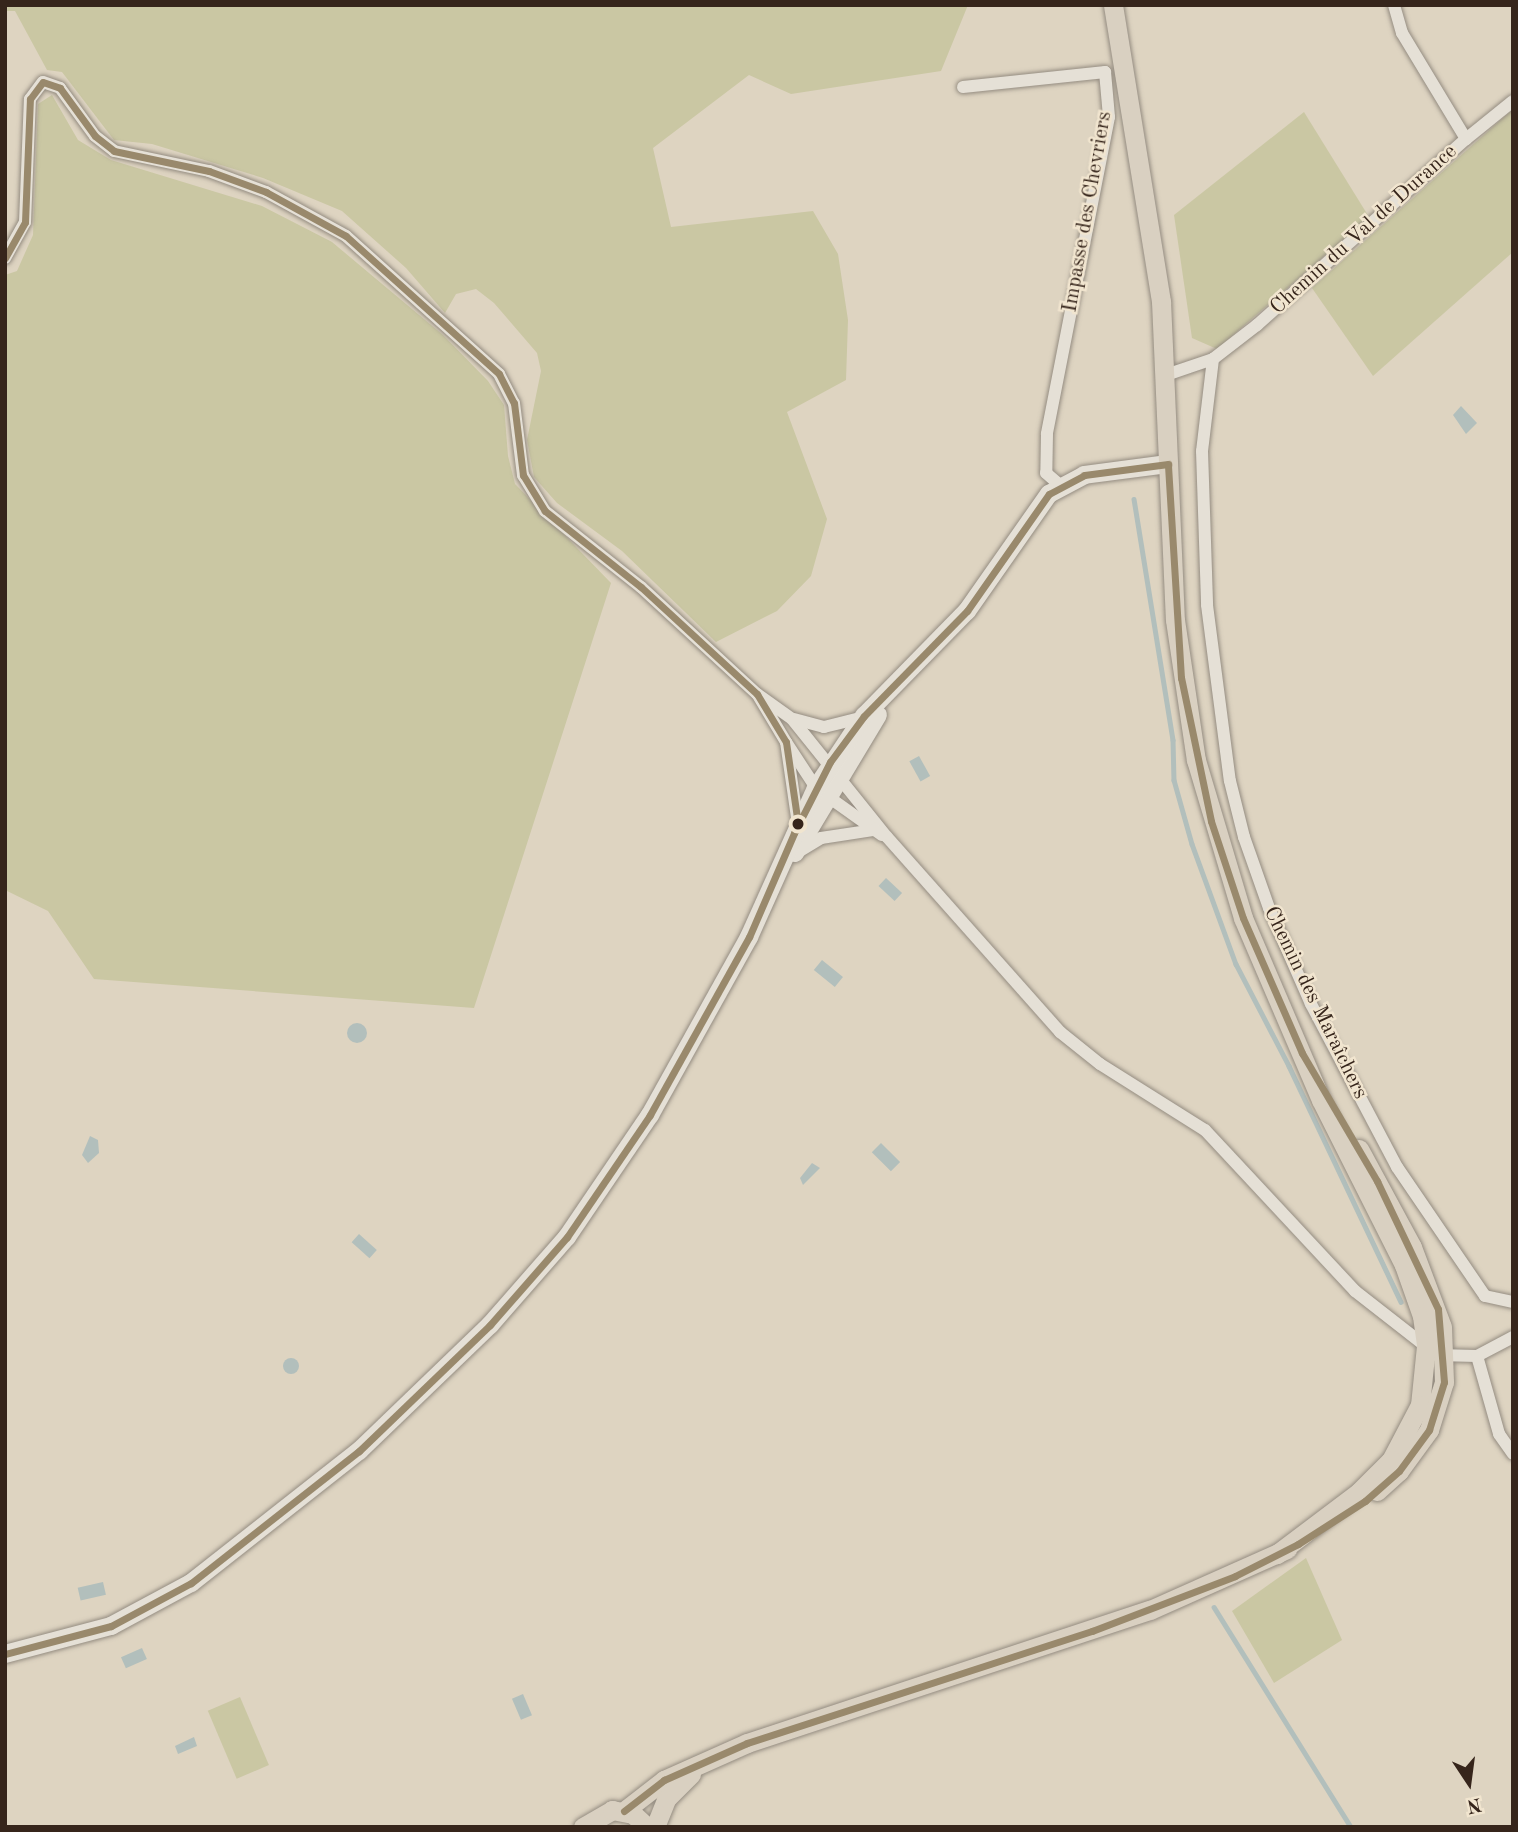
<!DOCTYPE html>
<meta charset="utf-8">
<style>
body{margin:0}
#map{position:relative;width:1518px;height:1832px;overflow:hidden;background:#ded4c1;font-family:"Old Standard TT",serif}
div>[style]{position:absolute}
.green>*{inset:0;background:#cac7a3;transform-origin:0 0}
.water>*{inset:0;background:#b2bfbc;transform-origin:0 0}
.round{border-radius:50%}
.stream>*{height:4.5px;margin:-2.25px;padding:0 2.25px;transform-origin:2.25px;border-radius:2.25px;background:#b2bfbc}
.roads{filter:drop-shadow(0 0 2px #948c81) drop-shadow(0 0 2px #948c81)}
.street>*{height:12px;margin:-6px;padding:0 6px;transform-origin:6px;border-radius:6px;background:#e5e0d6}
.secondary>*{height:18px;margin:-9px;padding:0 9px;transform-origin:9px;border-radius:9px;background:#e5e0d6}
.primary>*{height:19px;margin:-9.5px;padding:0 9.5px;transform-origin:9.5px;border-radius:9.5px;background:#d9d0c1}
.bus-1>*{height:7px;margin:-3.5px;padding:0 3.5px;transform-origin:3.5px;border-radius:3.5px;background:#99896c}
.dots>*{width:19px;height:19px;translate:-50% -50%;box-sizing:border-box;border:4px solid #f1e5cf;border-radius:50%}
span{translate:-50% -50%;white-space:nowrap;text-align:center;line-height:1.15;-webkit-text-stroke:5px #f1e5cf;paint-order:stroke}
.street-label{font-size:21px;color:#36251b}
.frame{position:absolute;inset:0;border:7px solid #36251b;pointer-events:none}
.north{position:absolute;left:1434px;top:1748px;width:70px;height:70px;-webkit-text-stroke:5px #f1e5cf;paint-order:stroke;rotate:167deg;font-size:19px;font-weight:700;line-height:28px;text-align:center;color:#36251b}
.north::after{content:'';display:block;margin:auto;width:24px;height:32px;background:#36251b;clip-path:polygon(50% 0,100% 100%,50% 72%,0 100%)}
</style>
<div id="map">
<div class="green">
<div style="clip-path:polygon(5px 5px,968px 5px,941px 71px,791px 94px,749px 75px,653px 148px,671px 227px,813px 211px,838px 254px,848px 320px,846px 380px,787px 412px,827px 519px,811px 576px,777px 611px,716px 642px,622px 551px,557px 503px,534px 477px,527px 440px,541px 371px,537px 353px,494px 303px,476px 289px,456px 294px,445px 313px,406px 268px,342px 211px,263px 178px,152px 144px,114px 140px,62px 72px,47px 70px,15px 11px,5px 11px)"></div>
<div style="clip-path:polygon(52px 95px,78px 140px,111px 160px,262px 206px,332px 242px,443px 335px,488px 381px,504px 405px,508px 456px,515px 484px,611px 583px,474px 1008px,94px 979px,48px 911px,5px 890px,5px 275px,17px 271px,33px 235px,38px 104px)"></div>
<div style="clip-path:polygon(1513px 109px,1513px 252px,1373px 376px,1312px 288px)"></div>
<div style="clip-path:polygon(1304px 112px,1369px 217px,1217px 349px,1192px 338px,1174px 215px)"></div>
<div style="clip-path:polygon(1306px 1558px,1342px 1640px,1274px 1683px,1232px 1611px)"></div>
<div style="left:240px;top:1697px;width:74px;height:35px;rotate:67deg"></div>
</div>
<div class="water">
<div style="clip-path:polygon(1461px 406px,1477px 423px,1466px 434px,1453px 415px)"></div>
<div style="left:919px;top:756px;width:23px;height:11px;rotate:61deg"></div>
<div style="left:886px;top:878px;width:22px;height:11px;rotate:43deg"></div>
<div style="left:822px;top:960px;width:27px;height:13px;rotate:39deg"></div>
<div class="round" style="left:347px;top:1023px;width:20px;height:20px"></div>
<div style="clip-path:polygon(90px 1136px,98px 1140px,99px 1153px,88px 1163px,82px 1155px)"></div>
<div style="left:881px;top:1143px;width:27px;height:13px;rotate:45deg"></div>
<div style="clip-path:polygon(812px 1163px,820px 1168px,803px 1185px,800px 1178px)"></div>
<div style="left:359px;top:1234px;width:24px;height:11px;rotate:42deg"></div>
<div class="round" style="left:283px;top:1358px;width:16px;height:16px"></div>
<div style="left:103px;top:1582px;width:13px;height:26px;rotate:77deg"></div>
<div style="left:142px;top:1648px;width:12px;height:23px;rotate:66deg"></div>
<div style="left:523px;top:1694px;width:23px;height:12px;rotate:67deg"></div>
<div style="clip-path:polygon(194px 1737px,197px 1746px,178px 1754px,175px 1746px)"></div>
</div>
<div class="stream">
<div style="left:1134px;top:499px;width:244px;rotate:80.8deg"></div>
<div style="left:1173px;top:740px;width:40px;rotate:88.6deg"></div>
<div style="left:1174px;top:780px;width:66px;rotate:74.3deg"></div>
<div style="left:1192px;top:844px;width:128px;rotate:69.9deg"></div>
<div style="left:1236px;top:964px;width:115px;rotate:62.5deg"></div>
<div style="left:1289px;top:1066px;width:261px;rotate:64.6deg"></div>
<div style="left:1214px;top:1607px;width:259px;rotate:58.1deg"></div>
</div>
<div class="roads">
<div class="street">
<div style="left:963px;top:87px;width:143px;rotate:-6deg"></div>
<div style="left:1105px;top:72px;width:45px;rotate:84.9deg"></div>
<div style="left:1109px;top:117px;width:323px;rotate:101.1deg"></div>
<div style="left:1047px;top:434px;width:39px;rotate:91deg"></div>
<div style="left:1046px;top:473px;width:20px;rotate:41deg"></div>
<div style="left:1466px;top:139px;width:60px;rotate:-39deg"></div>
<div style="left:5px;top:258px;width:41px;rotate:-60.9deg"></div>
<div style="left:25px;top:222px;width:123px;rotate:-87.7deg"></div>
<div style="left:30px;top:99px;width:21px;rotate:-53deg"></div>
<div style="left:43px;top:82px;width:18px;rotate:19deg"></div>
<div style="left:60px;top:88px;width:59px;rotate:53.9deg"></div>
<div style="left:95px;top:136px;width:24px;rotate:38deg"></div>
<div style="left:114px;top:151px;width:97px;rotate:11.9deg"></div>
<div style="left:209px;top:171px;width:61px;rotate:20.2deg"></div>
<div style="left:266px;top:192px;width:91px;rotate:28.8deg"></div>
<div style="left:346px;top:236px;width:206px;rotate:42deg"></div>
<div style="left:499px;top:374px;width:33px;rotate:63deg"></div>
<div style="left:514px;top:403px;width:73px;rotate:82.9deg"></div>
<div style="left:523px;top:475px;width:42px;rotate:58.6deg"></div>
<div style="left:545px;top:511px;width:122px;rotate:38.4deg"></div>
<div style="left:641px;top:587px;width:158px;rotate:42.7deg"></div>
<div style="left:757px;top:694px;width:43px;rotate:35.5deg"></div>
<div style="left:792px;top:719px;width:151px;rotate:51.2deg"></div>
<div style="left:887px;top:837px;width:261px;rotate:48.4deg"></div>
<div style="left:1060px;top:1032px;width:51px;rotate:38.7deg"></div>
<div style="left:1100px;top:1064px;width:124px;rotate:32.2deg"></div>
<div style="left:1205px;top:1130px;width:220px;rotate:47deg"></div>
<div style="left:1355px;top:1291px;width:104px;rotate:38deg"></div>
<div style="left:1437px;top:1355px;width:40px;rotate:1.4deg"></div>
<div style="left:1477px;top:1356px;width:41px;rotate:-27.8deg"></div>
<div style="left:1213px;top:359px;width:93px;rotate:96.8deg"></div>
<div style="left:1202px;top:451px;width:154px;rotate:88.1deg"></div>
<div style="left:1207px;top:605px;width:177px;rotate:82.6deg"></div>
<div style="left:1230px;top:781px;width:58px;rotate:76deg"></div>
<div style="left:1244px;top:837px;width:75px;rotate:70.6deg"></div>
<div style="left:1269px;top:908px;width:105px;rotate:66.4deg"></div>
<div style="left:1311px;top:1004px;width:184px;rotate:62.2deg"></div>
<div style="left:1397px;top:1167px;width:156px;rotate:55.7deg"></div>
<div style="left:1485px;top:1296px;width:29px;rotate:12deg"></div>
<div style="left:1166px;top:375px;width:50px;rotate:-18.8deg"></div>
<div style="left:1213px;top:359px;width:56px;rotate:-37.7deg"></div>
<div style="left:1257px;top:325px;width:280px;rotate:-41.7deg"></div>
<div style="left:1466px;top:139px;width:124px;rotate:-121.1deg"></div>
<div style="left:1402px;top:33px;width:29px;rotate:-106deg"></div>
<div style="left:759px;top:697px;width:52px;rotate:59deg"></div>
<div style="left:786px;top:742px;width:83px;rotate:81.7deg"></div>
<div style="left:794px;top:719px;width:31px;rotate:15deg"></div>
<div style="left:824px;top:727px;width:41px;rotate:-14deg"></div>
<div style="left:786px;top:742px;width:55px;rotate:56.9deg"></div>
<div style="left:816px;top:788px;width:81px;rotate:35.5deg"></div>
<div style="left:798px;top:852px;width:27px;rotate:-31deg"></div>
<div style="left:821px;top:838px;width:54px;rotate:-8.6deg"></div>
<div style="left:1477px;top:1356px;width:81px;rotate:74.2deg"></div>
<div style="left:1499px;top:1434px;width:24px;rotate:55deg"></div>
</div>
<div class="secondary">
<div style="left:795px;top:853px;width:161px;rotate:-59deg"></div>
<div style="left:5px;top:1654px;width:110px;rotate:-14.8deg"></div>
<div style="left:111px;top:1626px;width:91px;rotate:-28.3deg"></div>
<div style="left:191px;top:1583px;width:214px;rotate:-38.2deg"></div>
<div style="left:359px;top:1451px;width:182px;rotate:-43.9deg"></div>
<div style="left:490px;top:1325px;width:117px;rotate:-48.8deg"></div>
<div style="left:567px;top:1237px;width:148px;rotate:-55.8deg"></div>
<div style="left:650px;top:1115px;width:204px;rotate:-60.9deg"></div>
<div style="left:749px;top:937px;width:163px;rotate:-65.8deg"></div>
<div style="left:816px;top:788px;width:87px;rotate:-56.3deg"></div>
<div style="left:864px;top:716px;width:147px;rotate:-45.6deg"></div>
<div style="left:967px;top:611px;width:143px;rotate:-55deg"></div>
<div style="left:1049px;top:494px;width:40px;rotate:-28deg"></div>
<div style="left:1084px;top:475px;width:85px;rotate:-7.5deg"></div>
</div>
<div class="primary">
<div style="left:1113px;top:5px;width:300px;rotate:80.8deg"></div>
<div style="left:1161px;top:301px;width:319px;rotate:87.5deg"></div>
<div style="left:1175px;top:620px;width:142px;rotate:81.5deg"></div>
<div style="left:1196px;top:760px;width:165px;rotate:73.4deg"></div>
<div style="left:1243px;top:918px;width:198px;rotate:66.8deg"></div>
<div style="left:1321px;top:1100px;width:185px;rotate:63.3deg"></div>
<div style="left:1404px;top:1265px;width:54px;rotate:70.6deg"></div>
<div style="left:1422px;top:1316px;width:30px;rotate:82deg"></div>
<div style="left:1426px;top:1346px;width:59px;rotate:95.8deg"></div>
<div style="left:1420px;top:1405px;width:62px;rotate:117.8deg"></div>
<div style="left:1391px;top:1460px;width:45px;rotate:135deg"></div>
<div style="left:1359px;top:1492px;width:103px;rotate:142.9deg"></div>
<div style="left:1359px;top:1149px;width:111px;rotate:61.6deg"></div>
<div style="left:1412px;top:1247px;width:85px;rotate:69.4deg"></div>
<div style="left:1442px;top:1327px;width:55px;rotate:87.9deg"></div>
<div style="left:1444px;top:1382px;width:50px;rotate:107.4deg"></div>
<div style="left:1429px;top:1430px;width:51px;rotate:126.2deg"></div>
<div style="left:1399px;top:1471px;width:30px;rotate:138deg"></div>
<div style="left:624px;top:1811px;width:51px;rotate:-37.8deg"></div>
<div style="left:664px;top:1780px;width:91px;rotate:-24deg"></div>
<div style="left:747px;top:1743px;width:424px;rotate:-18.3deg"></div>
<div style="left:1150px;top:1610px;width:150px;rotate:-24deg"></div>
<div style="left:583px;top:1827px;width:34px;rotate:-30deg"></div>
<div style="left:612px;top:1810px;width:21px;rotate:11deg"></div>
<div style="left:633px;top:1814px;width:19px;rotate:43deg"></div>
<div style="left:655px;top:1827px;width:31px;rotate:-68deg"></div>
<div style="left:667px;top:1798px;width:34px;rotate:-45deg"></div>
</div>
</div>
<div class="bus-1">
<div style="left:5px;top:258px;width:41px;rotate:-60.9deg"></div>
<div style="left:25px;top:222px;width:123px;rotate:-87.7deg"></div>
<div style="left:30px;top:99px;width:21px;rotate:-53deg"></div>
<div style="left:43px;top:82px;width:18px;rotate:19deg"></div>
<div style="left:60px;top:88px;width:59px;rotate:53.9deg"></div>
<div style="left:95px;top:136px;width:24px;rotate:38deg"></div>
<div style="left:114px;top:151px;width:97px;rotate:11.9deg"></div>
<div style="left:209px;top:171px;width:61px;rotate:20.2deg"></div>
<div style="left:266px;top:192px;width:91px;rotate:28.8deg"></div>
<div style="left:346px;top:236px;width:206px;rotate:42deg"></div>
<div style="left:499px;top:374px;width:33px;rotate:63deg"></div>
<div style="left:514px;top:403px;width:73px;rotate:82.9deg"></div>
<div style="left:523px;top:475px;width:42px;rotate:58.6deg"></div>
<div style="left:545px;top:511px;width:122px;rotate:38.4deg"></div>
<div style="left:641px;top:587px;width:158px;rotate:42.7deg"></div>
<div style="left:757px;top:694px;width:56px;rotate:58.9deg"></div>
<div style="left:786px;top:742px;width:83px;rotate:81.7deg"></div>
<div style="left:798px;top:824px;width:123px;rotate:113.4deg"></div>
<div style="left:749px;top:937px;width:204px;rotate:119.1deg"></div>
<div style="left:650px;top:1115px;width:148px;rotate:124.2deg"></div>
<div style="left:567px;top:1237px;width:117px;rotate:131.2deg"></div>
<div style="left:490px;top:1325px;width:182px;rotate:136.1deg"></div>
<div style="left:359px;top:1451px;width:214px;rotate:141.8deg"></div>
<div style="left:191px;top:1583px;width:91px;rotate:151.7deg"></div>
<div style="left:111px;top:1626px;width:110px;rotate:165.2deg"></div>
<div style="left:794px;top:833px;width:80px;rotate:-63.1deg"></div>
<div style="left:830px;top:762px;width:57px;rotate:-53.5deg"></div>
<div style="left:864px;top:716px;width:147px;rotate:-45.6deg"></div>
<div style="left:967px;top:611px;width:143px;rotate:-55deg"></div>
<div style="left:1049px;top:494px;width:40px;rotate:-28deg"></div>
<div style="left:1084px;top:475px;width:85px;rotate:-7.5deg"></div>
<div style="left:624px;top:1811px;width:51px;rotate:-37.8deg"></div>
<div style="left:664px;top:1780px;width:91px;rotate:-24deg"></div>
<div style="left:747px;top:1743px;width:363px;rotate:-18deg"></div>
<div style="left:1092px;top:1631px;width:153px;rotate:-21deg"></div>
<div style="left:1235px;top:1576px;width:71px;rotate:-26.9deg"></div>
<div style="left:1298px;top:1544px;width:80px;rotate:-32.7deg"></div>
<div style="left:1365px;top:1501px;width:45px;rotate:-41.4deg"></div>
<div style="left:1399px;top:1471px;width:51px;rotate:-53.8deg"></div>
<div style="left:1429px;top:1430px;width:50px;rotate:-72.6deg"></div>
<div style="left:1444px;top:1382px;width:73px;rotate:-94.7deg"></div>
<div style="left:1438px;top:1309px;width:142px;rotate:-115.5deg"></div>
<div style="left:1377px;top:1181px;width:148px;rotate:-120.4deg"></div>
<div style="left:1302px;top:1053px;width:147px;rotate:-113.6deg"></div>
<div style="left:1243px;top:918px;width:102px;rotate:-108.3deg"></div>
<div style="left:1211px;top:821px;width:146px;rotate:-101.8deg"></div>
<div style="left:1181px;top:678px;width:214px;rotate:-93.5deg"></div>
</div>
<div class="dots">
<div style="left:798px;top:824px;background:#36251b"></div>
</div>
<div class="street-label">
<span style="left:1088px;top:212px;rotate:-80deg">Impasse des Chevriers</span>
<span style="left:1364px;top:230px;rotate:-42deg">Chemin du Val de Durance</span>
<span style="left:1315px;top:1003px;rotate:64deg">Chemin des Maraîchers</span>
</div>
<div class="frame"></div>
<div class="north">N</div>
</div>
